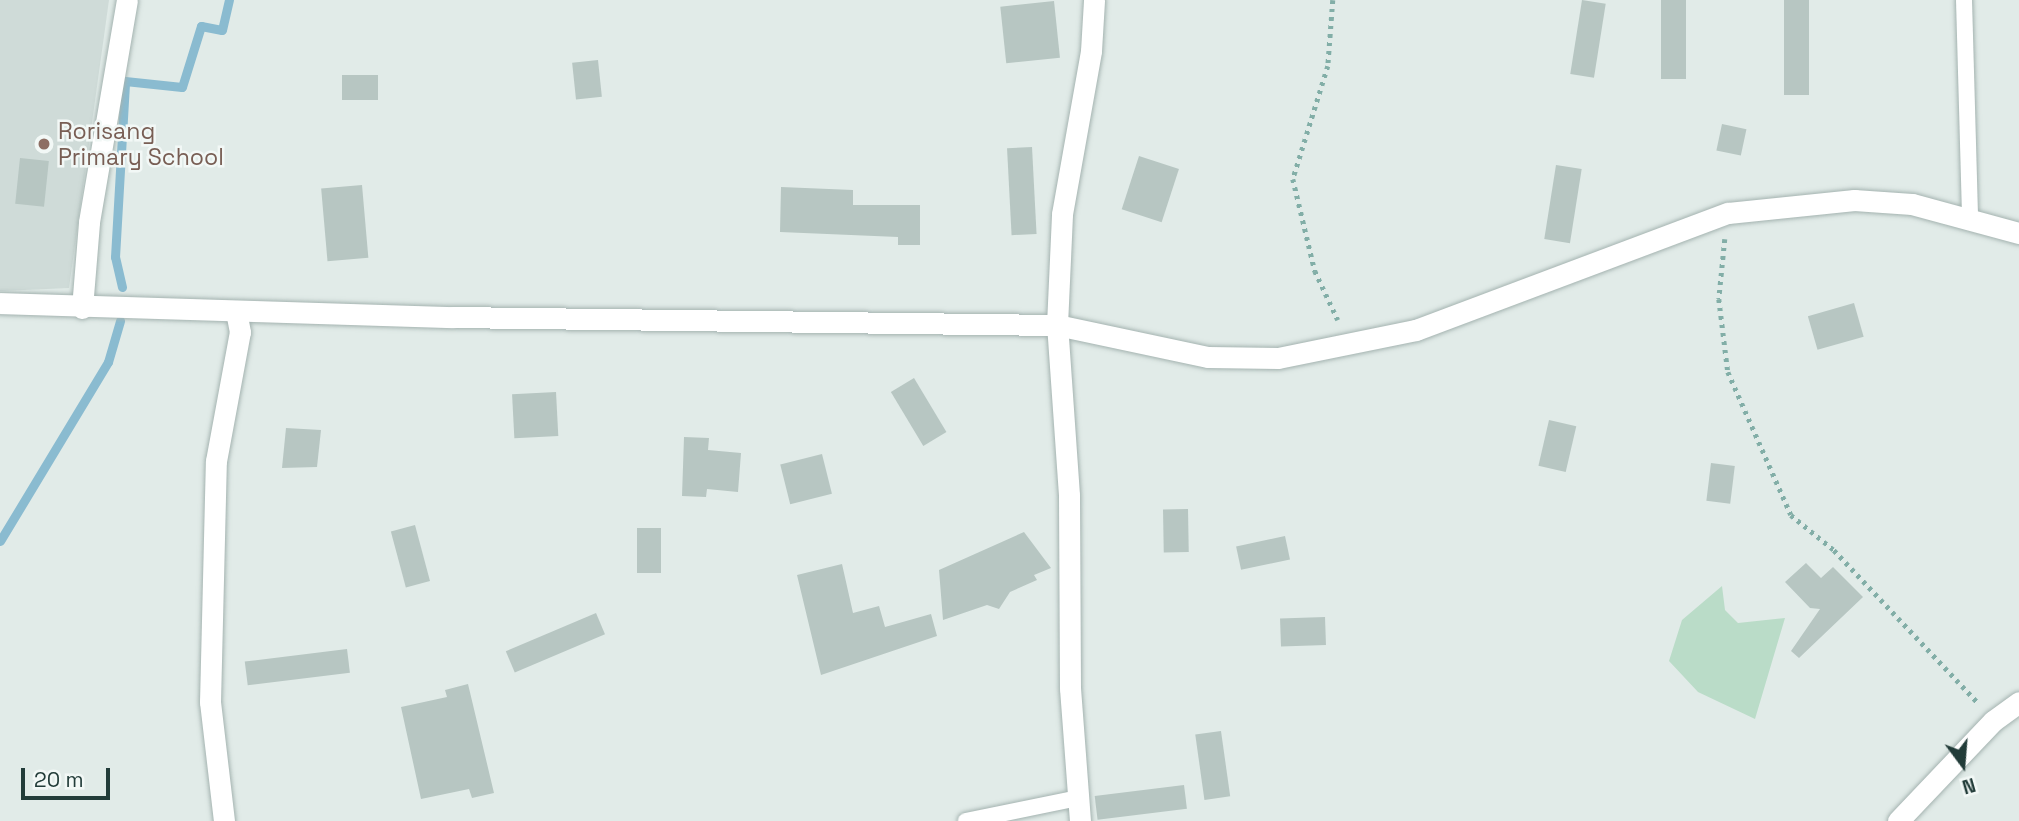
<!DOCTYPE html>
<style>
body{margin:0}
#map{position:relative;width:2019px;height:821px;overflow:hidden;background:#e1ebe8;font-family:"Space Grotesk",sans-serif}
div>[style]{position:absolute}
.built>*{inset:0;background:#cfdbd8}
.green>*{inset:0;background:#badcc8}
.stream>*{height:9px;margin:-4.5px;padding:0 4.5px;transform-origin:4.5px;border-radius:4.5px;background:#8abbd0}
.building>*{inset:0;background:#b7c6c2;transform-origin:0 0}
.path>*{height:4.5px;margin-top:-2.25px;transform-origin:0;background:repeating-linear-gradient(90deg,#82aea7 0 3.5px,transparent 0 8.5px)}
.roads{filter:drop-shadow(0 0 2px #a4b3b0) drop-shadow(0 0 2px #a4b3b0)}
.lane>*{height:16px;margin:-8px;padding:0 8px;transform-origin:8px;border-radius:8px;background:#fff}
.street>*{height:21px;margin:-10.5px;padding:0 10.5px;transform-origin:10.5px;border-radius:10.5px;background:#fff}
.secondary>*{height:21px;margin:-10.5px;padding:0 10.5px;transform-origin:10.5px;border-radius:10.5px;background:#fff}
.dots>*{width:19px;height:19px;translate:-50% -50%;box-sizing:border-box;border:4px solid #f2f8f6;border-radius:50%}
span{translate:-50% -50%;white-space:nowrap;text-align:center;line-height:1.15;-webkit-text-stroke:5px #f2f8f6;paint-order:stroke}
.education-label{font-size:23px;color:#785e54}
.left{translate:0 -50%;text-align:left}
.north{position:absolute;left:1928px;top:730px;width:70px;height:70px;-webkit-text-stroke:5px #f2f8f6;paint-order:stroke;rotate:164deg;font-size:19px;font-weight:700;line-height:28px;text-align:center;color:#223c39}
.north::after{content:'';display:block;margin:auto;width:24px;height:32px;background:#223c39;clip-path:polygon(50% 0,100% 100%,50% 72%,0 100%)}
.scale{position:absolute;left:21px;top:768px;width:89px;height:32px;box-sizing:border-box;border:4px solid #223c39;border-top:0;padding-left:9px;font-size:21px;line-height:24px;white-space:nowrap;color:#223c39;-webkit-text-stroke:5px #f2f8f6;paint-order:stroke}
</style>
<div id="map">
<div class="built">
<div style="clip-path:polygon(0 0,109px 0,69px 288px,0 291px)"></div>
</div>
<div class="green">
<div style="clip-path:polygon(1722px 586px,1725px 610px,1738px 623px,1785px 618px,1755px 719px,1698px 692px,1669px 661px,1682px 620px)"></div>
</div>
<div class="stream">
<div style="left:122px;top:287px;width:31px;rotate:-103deg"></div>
<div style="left:115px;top:257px;width:176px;rotate:-86.7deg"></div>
<div style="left:125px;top:81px;width:57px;rotate:6deg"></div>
<div style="left:182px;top:87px;width:64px;rotate:-72.7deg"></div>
<div style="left:201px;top:26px;width:21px;rotate:11deg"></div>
<div style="left:222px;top:30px;width:31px;rotate:-77deg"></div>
<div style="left:0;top:541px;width:209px;rotate:-58.9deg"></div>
<div style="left:108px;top:362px;width:43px;rotate:-73.7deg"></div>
</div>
<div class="building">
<div style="left:1582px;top:0;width:24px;height:75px;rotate:9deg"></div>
<div style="left:1661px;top:0;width:25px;height:79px"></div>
<div style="left:1784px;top:0;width:25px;height:95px"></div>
<div style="left:1054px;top:1px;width:57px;height:54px;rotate:84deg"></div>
<div style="left:598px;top:60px;width:37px;height:26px;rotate:84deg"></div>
<div style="left:342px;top:75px;width:36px;height:25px"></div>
<div style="left:1722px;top:124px;width:25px;height:27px;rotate:12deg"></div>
<div style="left:1032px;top:147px;width:87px;height:25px;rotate:87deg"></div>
<div style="left:1139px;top:156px;width:42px;height:56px;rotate:18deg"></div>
<div style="left:20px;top:158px;width:29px;height:46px;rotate:6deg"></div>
<div style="left:1556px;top:165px;width:26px;height:75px;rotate:9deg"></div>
<div style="left:362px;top:185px;width:73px;height:41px;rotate:85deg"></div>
<div style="clip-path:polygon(781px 187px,853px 190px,853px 205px,920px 205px,920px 245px,898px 245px,898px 237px,780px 232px)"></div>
<div style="left:1854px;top:303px;width:35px;height:48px;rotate:74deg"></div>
<div style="left:914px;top:378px;width:63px;height:27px;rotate:59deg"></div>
<div style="left:556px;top:392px;width:44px;height:44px;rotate:87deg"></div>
<div style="left:1549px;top:420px;width:28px;height:47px;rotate:13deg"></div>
<div style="clip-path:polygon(286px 428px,321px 430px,317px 467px,282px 468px)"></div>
<div style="clip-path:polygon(684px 437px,709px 438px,708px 450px,741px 453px,738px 492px,707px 489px,706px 497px,682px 496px)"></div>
<div style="left:822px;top:454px;width:41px;height:43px;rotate:76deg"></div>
<div style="left:1711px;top:463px;width:24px;height:38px;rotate:7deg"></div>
<div style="left:1188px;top:509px;width:43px;height:25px;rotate:89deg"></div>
<div style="left:415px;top:525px;width:58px;height:25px;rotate:75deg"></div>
<div style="left:637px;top:528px;width:24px;height:45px"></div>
<div style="clip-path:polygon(1024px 532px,1051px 568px,1034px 575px,1037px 580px,1010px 592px,999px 609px,987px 605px,943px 620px,939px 570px)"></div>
<div style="left:1285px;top:536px;width:24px;height:50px;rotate:78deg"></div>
<div style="clip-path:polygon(1806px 563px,1821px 578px,1833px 567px,1863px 597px,1799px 658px,1791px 651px,1820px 609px,1810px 608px,1785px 582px)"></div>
<div style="clip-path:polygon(842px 564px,853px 613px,879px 606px,885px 627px,931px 614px,937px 636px,821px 675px,797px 575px)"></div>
<div style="left:596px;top:613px;width:23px;height:98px;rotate:67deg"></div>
<div style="left:1325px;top:617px;width:28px;height:45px;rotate:88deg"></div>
<div style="left:347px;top:649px;width:24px;height:103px;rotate:83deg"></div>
<div style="clip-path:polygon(468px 684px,494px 793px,472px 798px,469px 789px,421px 799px,401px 707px,447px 697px,445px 690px)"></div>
<div style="left:1221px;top:731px;width:66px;height:26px;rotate:82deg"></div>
<div style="left:1184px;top:785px;width:24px;height:90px;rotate:83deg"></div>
</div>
<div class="path">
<div style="left:1333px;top:0;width:66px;rotate:94.3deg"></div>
<div style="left:1328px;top:66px;width:118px;rotate:107.2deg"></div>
<div style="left:1293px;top:179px;width:95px;rotate:76.6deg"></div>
<div style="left:1315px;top:271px;width:54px;rotate:64.9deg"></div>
<div style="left:1725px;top:239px;width:60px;rotate:95.7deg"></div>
<div style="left:1719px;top:299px;width:74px;rotate:83deg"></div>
<div style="left:1728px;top:372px;width:156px;rotate:66.2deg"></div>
<div style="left:1791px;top:515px;width:55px;rotate:39.1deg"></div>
<div style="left:1834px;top:550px;width:209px;rotate:46.7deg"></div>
</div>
<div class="roads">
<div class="lane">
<div style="left:1964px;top:0;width:221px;rotate:88.4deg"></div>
<div style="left:966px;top:821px;width:114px;rotate:-11.6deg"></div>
</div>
<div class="street">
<div style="left:82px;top:308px;width:86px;rotate:-85.3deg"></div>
<div style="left:89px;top:222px;width:225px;rotate:-80.3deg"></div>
<div style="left:224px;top:821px;width:120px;rotate:-96.7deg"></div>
<div style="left:210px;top:702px;width:241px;rotate:-88.6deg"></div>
<div style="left:216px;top:461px;width:131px;rotate:-79.5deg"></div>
<div style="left:240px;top:332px;width:20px;rotate:-101deg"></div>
<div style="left:1080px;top:821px;width:133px;rotate:-94.3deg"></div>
<div style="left:1070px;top:688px;width:193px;rotate:-90.3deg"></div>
<div style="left:1069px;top:495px;width:170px;rotate:-94deg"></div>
<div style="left:1057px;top:325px;width:111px;rotate:-87.4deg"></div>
<div style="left:1062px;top:214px;width:166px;rotate:-79.9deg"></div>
<div style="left:1091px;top:51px;width:51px;rotate:-86.6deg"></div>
<div style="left:1898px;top:821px;width:138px;rotate:-46.5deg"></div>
<div style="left:1993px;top:721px;width:32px;rotate:-36deg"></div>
</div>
<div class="secondary">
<div style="left:0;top:303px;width:452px;rotate:1.8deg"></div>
<div style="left:452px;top:317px;width:605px;rotate:0.76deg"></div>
<div style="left:1057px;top:325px;width:154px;rotate:12deg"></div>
<div style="left:1208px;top:357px;width:70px;rotate:0.8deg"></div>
<div style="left:1278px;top:358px;width:141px;rotate:-11.5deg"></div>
<div style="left:1416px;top:330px;width:333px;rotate:-20.6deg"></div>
<div style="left:1728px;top:213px;width:127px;rotate:-5.9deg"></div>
<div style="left:1854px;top:200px;width:58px;rotate:3.9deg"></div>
<div style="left:1912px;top:204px;width:111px;rotate:15.2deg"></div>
</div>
</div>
<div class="dots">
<div style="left:44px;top:144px;background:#8d6e63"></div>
</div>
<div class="education-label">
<span class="left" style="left:58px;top:144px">Rorisang<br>Primary School</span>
</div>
<div class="north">N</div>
<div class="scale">20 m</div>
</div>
